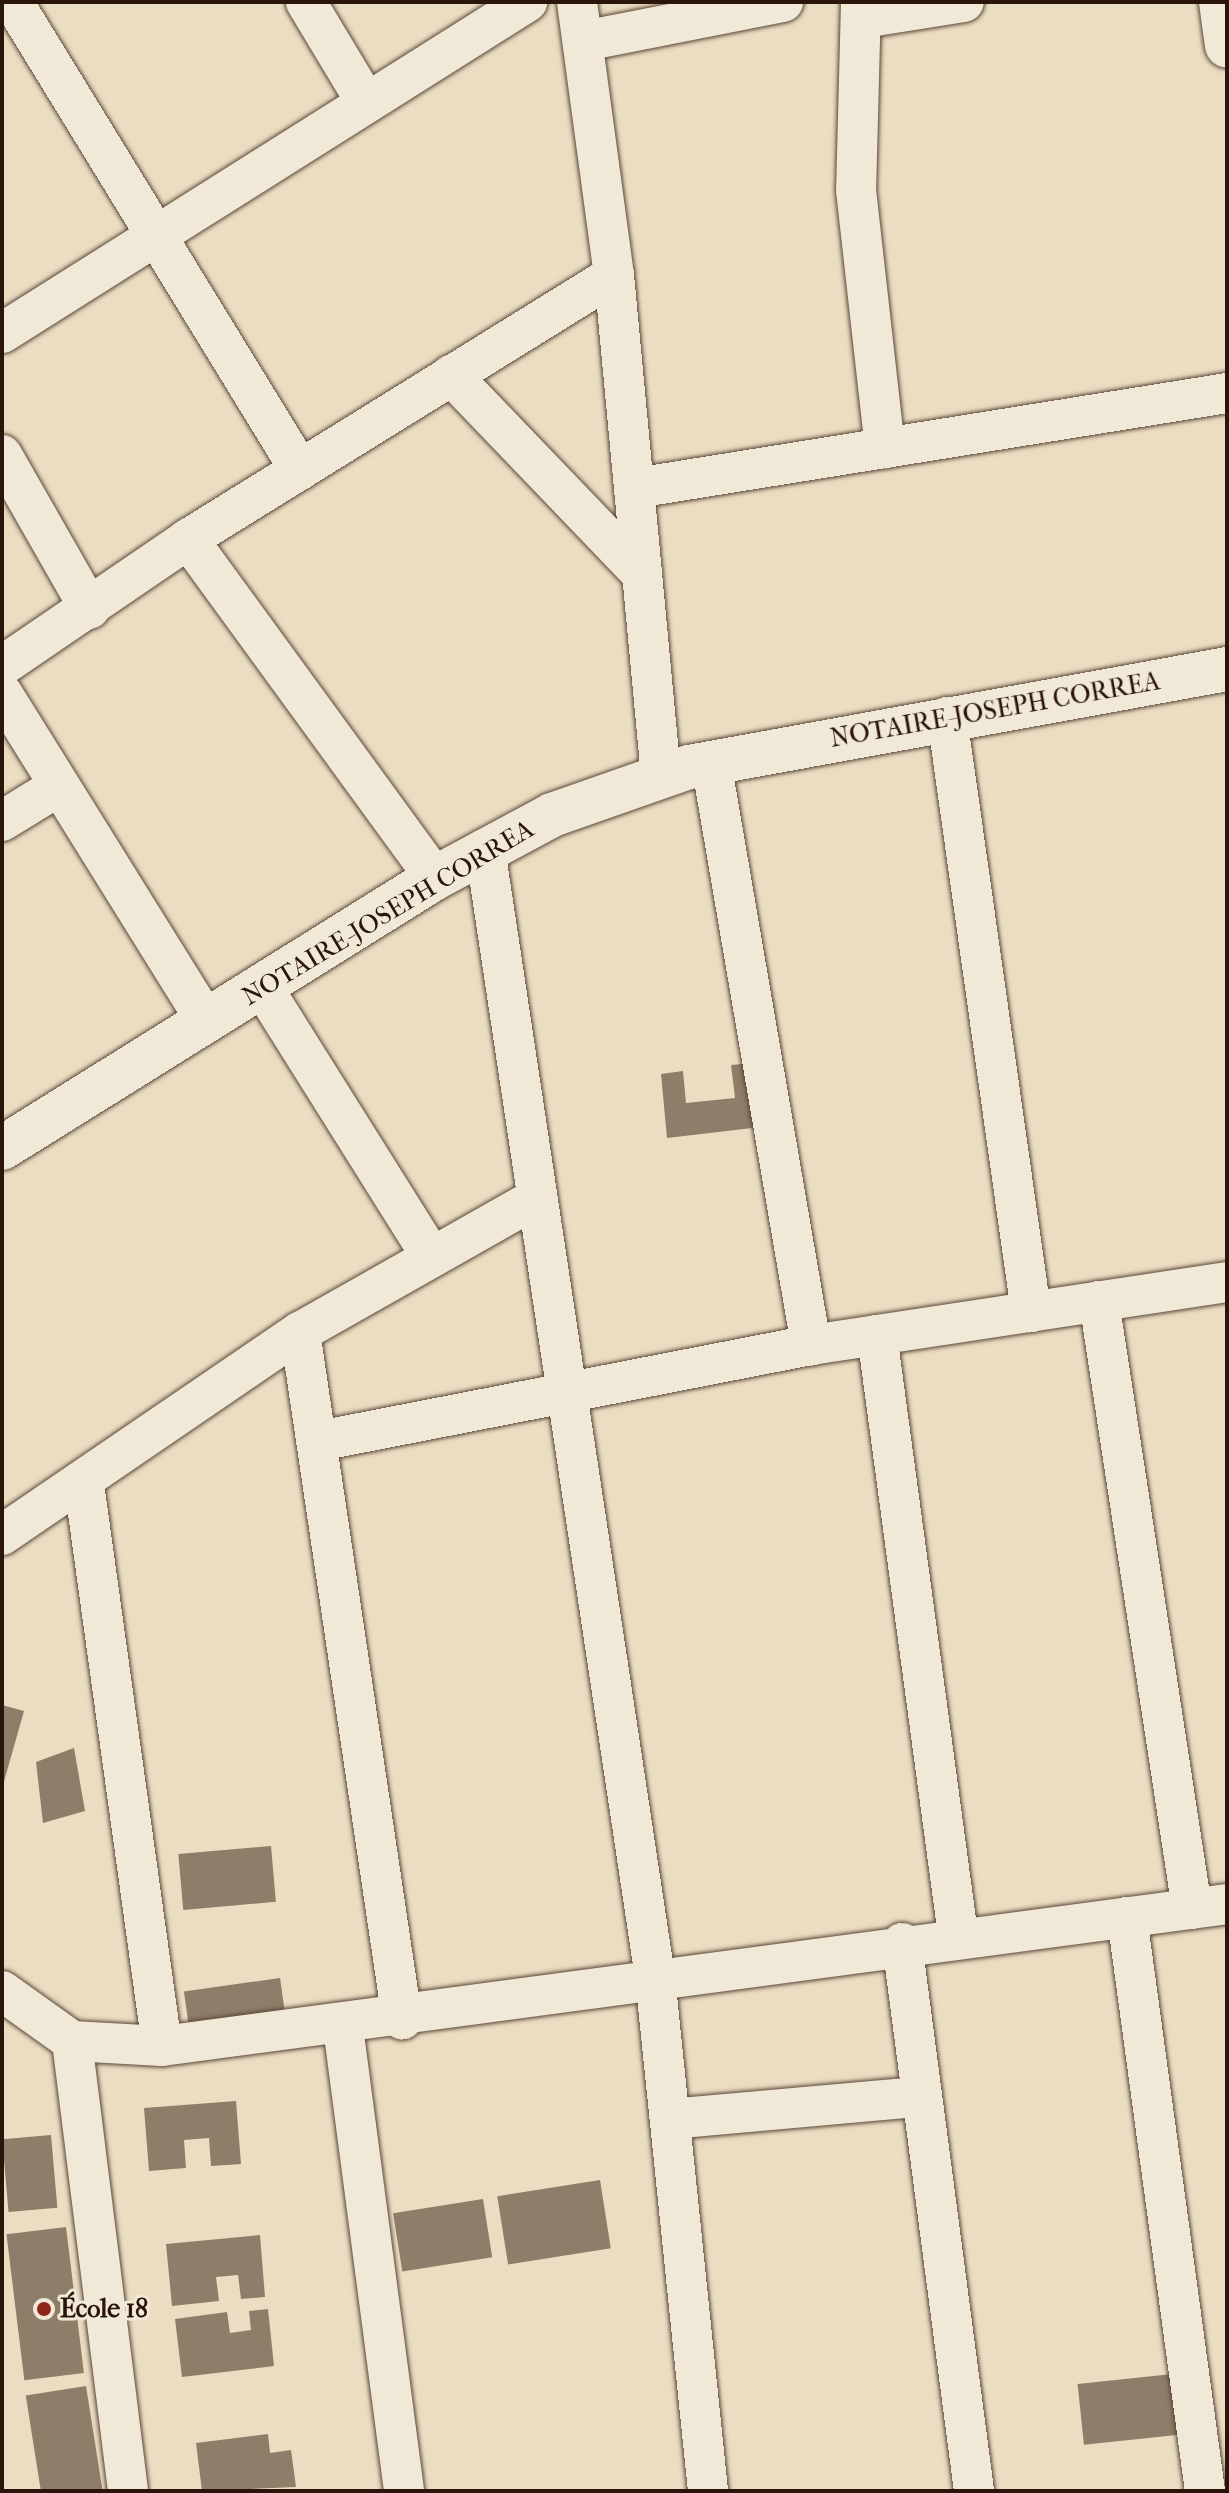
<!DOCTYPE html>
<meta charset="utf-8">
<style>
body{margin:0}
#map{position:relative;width:1229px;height:2493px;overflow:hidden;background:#eaddc2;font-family:"IM FELL French Canon",serif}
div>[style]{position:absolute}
.building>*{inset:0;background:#8e7d69;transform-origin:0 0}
.roads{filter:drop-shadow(0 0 2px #5b4637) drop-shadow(0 0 2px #5b4637)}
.minor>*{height:40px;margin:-20px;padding:0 20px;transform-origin:20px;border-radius:20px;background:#f1e9d7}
.tertiary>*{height:44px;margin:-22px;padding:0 22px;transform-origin:22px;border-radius:22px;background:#f1e9d7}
.secondary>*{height:44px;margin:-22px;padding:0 22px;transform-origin:22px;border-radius:22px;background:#f1e9d7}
.dots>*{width:22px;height:22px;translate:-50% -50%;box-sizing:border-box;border:4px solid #f1e9d7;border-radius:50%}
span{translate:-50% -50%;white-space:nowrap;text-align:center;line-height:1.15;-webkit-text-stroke:6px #f1e9d7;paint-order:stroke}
.street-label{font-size:26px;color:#2b1409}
.poi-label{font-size:26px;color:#2b1409;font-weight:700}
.left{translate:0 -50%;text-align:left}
.frame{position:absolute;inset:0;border:4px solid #2b1409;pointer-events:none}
</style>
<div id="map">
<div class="building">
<div style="clip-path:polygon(754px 1063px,761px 1127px,667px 1138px,661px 1074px,683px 1071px,686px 1103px,735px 1098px,731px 1065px)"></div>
<div style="clip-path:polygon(2px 1705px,24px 1711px,3px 1785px,2px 1785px)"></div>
<div style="clip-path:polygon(74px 1748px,85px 1811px,43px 1823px,36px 1762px)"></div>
<div style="left:271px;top:1846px;width:56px;height:93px;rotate:85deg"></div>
<div style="left:280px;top:1978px;width:42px;height:97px;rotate:82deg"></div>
<div style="clip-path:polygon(236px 2101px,241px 2164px,211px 2166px,209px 2138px,184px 2140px,186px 2168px,149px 2171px,144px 2108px)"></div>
<div style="left:51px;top:2135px;width:73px;height:49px;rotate:85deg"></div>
<div style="left:600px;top:2180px;width:69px;height:104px;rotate:81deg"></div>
<div style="left:483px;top:2199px;width:59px;height:91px;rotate:81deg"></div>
<div style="left:66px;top:2227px;width:147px;height:60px;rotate:83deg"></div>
<div style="clip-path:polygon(260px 2235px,265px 2297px,241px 2299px,238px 2275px,216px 2277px,219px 2301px,172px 2306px,166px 2244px)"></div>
<div style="clip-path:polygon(268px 2309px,274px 2366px,182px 2377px,175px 2319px,227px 2312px,230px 2333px,251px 2330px,249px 2311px)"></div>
<div style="left:1182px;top:2373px;width:61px;height:105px;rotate:84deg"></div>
<div style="left:86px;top:2386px;width:106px;height:61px;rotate:81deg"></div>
<div style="clip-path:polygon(268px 2434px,270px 2453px,291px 2450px,296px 2487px,202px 2491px,196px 2443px)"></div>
</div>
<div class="roads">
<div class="minor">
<div style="left:13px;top:2px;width:549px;rotate:58.48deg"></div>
<div style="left:306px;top:2px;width:117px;rotate:59deg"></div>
<div style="left:577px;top:2px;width:275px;rotate:82.3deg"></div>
<div style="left:614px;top:275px;width:503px;rotate:84.64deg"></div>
<div style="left:861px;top:2px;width:188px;rotate:91.5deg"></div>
<div style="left:856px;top:190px;width:260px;rotate:83.6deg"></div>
<div style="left:863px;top:18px;width:102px;rotate:-9deg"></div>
<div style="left:584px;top:41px;width:203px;rotate:-11.1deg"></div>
<div style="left:2px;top:333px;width:621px;rotate:-32.23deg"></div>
<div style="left:451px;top:375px;width:276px;rotate:46.2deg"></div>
<div style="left:2px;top:455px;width:177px;rotate:60.3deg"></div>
<div style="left:636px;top:488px;width:599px;rotate:-9.13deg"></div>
<div style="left:188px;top:539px;width:419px;rotate:53.9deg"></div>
<div style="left:2px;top:666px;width:225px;rotate:-34.3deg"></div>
<div style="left:188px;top:539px;width:501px;rotate:-31.79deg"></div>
<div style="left:2px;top:693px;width:388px;rotate:58.1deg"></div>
<div style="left:947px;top:717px;width:601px;rotate:81.96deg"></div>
<div style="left:711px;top:762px;width:592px;rotate:80.27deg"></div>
<div style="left:2px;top:821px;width:67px;rotate:-31.6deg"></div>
<div style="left:485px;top:849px;width:1141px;rotate:81.43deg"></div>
<div style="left:655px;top:1977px;width:517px;rotate:84.11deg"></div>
<div style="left:263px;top:988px;width:316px;rotate:57.9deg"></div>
<div style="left:1099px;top:1301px;width:615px;rotate:81.3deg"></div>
<div style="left:300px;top:1332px;width:695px;rotate:81.55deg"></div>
<div style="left:877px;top:1335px;width:605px;rotate:82.31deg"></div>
<div style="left:319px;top:1441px;width:501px;rotate:-11.04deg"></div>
<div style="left:811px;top:1345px;width:421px;rotate:-8.6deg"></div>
<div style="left:84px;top:1484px;width:567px;rotate:82.1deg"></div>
<div style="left:2px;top:1535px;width:361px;rotate:-34.3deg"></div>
<div style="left:300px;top:1332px;width:268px;rotate:-29.5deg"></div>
<div style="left:1127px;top:1917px;width:579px;rotate:82.26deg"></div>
<div style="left:902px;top:1943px;width:553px;rotate:82.51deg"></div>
<div style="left:2px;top:1991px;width:86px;rotate:35.5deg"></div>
<div style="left:72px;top:2041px;width:90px;rotate:3.2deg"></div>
<div style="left:162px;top:2046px;width:1074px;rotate:-7.59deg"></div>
<div style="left:343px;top:2027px;width:468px;rotate:82.5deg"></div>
<div style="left:72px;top:2041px;width:453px;rotate:82.9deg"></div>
<div style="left:670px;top:2119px;width:249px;rotate:-5.1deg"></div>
</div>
<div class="tertiary">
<div style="left:2px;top:1148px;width:510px;rotate:-31.95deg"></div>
<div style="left:435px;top:878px;width:133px;rotate:-28.3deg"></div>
<div style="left:552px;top:815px;width:145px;rotate:-19.3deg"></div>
<div style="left:689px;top:767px;width:547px;rotate:-10.32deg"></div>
</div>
<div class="secondary">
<div style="left:1221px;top:2px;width:44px;rotate:82.2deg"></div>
</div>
</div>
<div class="dots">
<div style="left:44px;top:2309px;background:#8f2418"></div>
</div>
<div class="street-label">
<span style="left:995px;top:710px;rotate:-10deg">NOTAIRE-JOSEPH CORREA</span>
<span style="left:388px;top:913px;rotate:-31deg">NOTAIRE-JOSEPH CORREA</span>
</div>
<div class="poi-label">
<span class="left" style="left:60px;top:2309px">École 18</span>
</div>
<div class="frame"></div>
</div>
